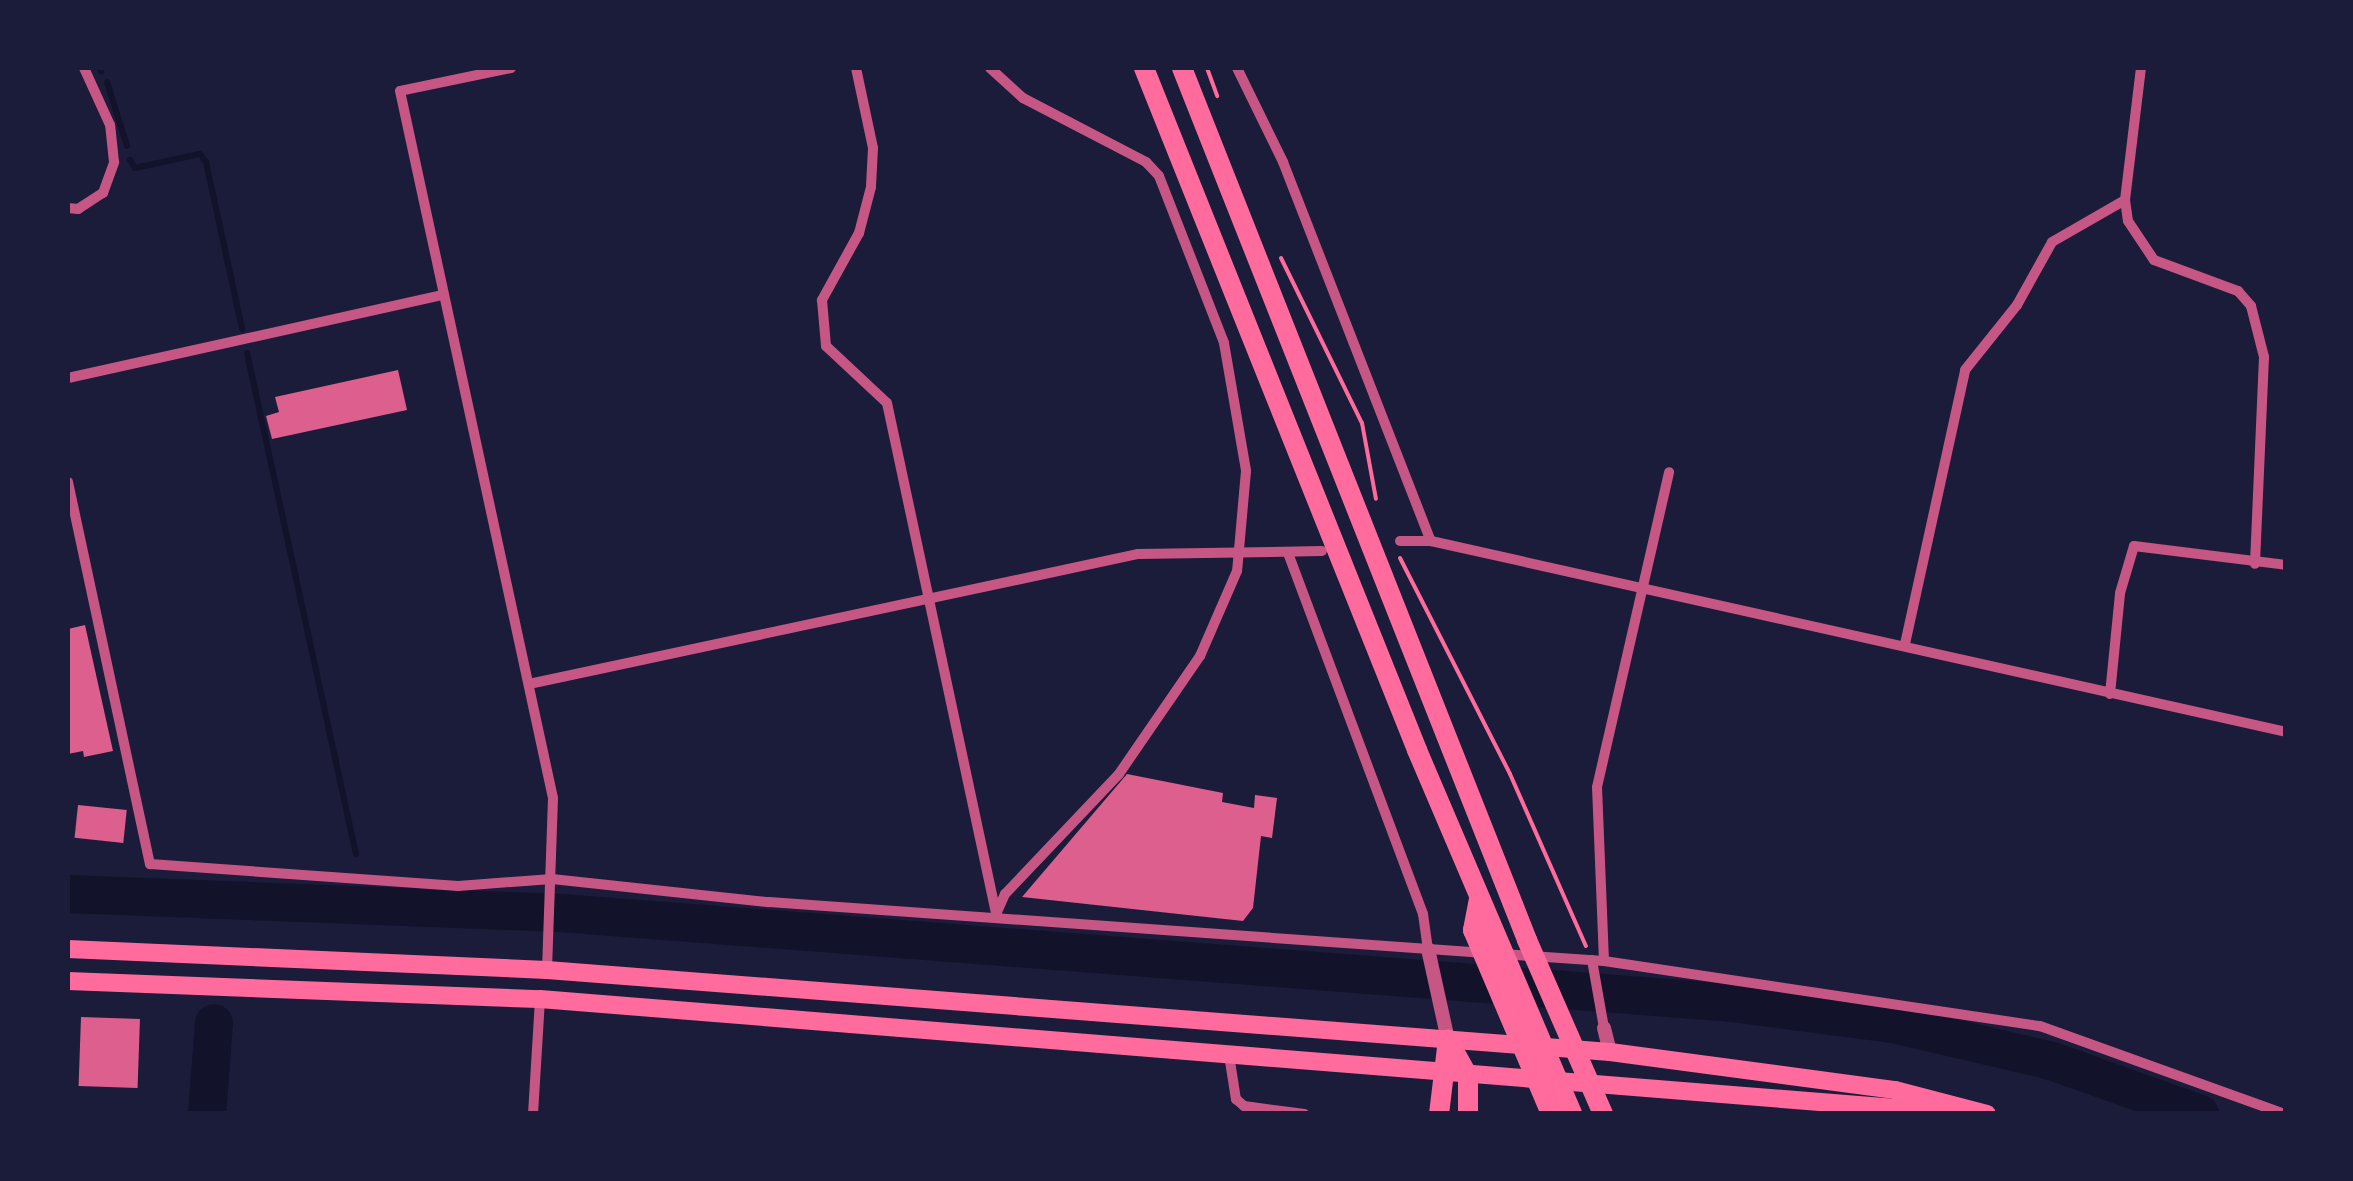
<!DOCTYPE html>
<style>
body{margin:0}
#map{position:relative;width:2353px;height:1181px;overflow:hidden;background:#1b1b3a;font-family:Mulish,sans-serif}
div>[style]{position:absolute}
.stream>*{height:6px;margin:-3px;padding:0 3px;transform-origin:3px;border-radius:3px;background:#12122b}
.river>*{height:38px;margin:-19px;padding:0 19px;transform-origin:19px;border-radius:19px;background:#12122b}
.building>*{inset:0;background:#dd5f8e;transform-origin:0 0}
.path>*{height:4px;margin:-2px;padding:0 2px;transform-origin:2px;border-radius:2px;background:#ff6b9d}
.minor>*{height:10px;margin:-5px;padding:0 5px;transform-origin:5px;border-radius:5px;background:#c65784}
.tertiary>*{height:14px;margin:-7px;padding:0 7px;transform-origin:7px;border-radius:7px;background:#c65784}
.primary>*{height:18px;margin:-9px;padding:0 9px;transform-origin:9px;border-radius:9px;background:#ff6b9d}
.motorway>*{height:20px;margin:-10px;padding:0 10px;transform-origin:10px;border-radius:10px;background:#ff6b9d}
span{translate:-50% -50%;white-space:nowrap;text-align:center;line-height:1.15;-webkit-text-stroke:10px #1b1b3a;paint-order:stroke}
.frame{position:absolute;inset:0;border:70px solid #1b1b3a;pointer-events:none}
</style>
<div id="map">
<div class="stream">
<div style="left:99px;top:68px;width:4px;rotate:56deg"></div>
<div style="left:107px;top:82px;width:67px;rotate:72.6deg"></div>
<div style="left:130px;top:160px;width:9px;rotate:58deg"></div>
<div style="left:135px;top:168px;width:66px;rotate:-12.2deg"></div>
<div style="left:200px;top:154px;width:10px;rotate:53deg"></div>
<div style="left:206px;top:162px;width:171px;rotate:77.8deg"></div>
<div style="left:247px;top:353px;width:513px;rotate:77.73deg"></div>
</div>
<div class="river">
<div style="left:68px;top:894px;width:493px;rotate:2.2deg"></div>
<div style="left:561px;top:913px;width:1174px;rotate:4.39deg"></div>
<div style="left:1732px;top:1003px;width:162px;rotate:7.4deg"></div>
<div style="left:1893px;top:1024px;width:163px;rotate:13.1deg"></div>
<div style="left:2052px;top:1061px;width:157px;rotate:19.7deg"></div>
<div style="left:207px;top:1114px;width:91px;rotate:-85.6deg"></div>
</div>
<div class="building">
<div style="clip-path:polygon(398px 370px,407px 410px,272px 439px,266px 416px,279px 412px,275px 397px)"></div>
<div style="clip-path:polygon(85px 625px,113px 751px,84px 757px,83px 751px,68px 754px,68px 629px)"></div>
<div style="clip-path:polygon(1127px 774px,1223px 793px,1222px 802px,1254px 808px,1255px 795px,1277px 798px,1272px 838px,1261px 836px,1253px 908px,1243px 921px,1022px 897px)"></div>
<div style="left:78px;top:805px;width:49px;height:33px;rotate:6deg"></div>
<div style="left:81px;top:1017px;width:59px;height:69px;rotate:2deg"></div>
</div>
<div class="path">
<div style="left:1207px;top:68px;width:30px;rotate:70deg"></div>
<div style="left:1281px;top:258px;width:184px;rotate:63.9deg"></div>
<div style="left:1362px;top:423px;width:77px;rotate:79.6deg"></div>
<div style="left:1400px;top:558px;width:242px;rotate:63deg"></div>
<div style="left:1510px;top:774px;width:188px;rotate:66.2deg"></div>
</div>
<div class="minor">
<div style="left:511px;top:68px;width:113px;rotate:168.3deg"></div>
<div style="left:400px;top:91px;width:723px;rotate:77.79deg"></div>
<div style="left:553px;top:798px;width:172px;rotate:92deg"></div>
<div style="left:856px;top:68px;width:82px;rotate:78deg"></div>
<div style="left:873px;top:148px;width:39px;rotate:93deg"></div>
<div style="left:871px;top:187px;width:48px;rotate:104.6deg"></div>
<div style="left:859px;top:233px;width:77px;rotate:118.9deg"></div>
<div style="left:822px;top:300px;width:46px;rotate:85deg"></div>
<div style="left:826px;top:346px;width:83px;rotate:43.1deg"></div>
<div style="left:887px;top:403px;width:522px;rotate:77.94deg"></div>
<div style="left:990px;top:68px;width:45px;rotate:42.3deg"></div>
<div style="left:1023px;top:98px;width:139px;rotate:27.5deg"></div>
<div style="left:1146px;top:162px;width:19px;rotate:47deg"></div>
<div style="left:1159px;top:176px;width:179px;rotate:68.7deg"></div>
<div style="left:1224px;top:343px;width:130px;rotate:80.2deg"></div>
<div style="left:1246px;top:471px;width:100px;rotate:95.1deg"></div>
<div style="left:1237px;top:571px;width:93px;rotate:113.5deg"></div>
<div style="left:1200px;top:656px;width:143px;rotate:124.5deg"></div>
<div style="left:1119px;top:774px;width:166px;rotate:133.5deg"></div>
<div style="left:1005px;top:894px;width:22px;rotate:114deg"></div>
<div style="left:1237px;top:68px;width:105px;rotate:63.9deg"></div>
<div style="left:1283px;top:162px;width:407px;rotate:68.7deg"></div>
<div style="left:2125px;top:200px;width:21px;rotate:82deg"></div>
<div style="left:2128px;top:221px;width:47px;rotate:56.3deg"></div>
<div style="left:2154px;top:260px;width:90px;rotate:20.3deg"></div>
<div style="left:2238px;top:291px;width:20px;rotate:49deg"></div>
<div style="left:2251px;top:306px;width:53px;rotate:75.7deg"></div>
<div style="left:2264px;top:357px;width:207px;rotate:92.5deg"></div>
<div style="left:68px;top:208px;width:10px;rotate:6deg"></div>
<div style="left:78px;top:209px;width:30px;rotate:-33deg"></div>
<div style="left:103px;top:193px;width:33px;rotate:-70deg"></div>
<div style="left:114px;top:162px;width:37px;rotate:-96deg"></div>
<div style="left:110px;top:125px;width:63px;rotate:-114.5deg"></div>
<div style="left:68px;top:378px;width:384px;rotate:-12.5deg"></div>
<div style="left:68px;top:482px;width:391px;rotate:77.9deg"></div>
<div style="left:150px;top:864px;width:309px;rotate:4.1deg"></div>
<div style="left:458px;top:886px;width:94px;rotate:-4.3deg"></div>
<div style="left:552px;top:879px;width:218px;rotate:6.1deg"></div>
<div style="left:769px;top:902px;width:718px;rotate:4.07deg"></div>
<div style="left:1400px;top:541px;width:31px"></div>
<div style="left:1431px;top:541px;width:876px;rotate:12.59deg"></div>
<div style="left:1288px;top:553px;width:385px;rotate:69.5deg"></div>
<div style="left:1423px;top:914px;width:35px;rotate:82deg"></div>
<div style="left:1905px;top:644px;width:280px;rotate:-77.6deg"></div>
<div style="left:1965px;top:370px;width:83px;rotate:-51.3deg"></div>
<div style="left:2017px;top:305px;width:72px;rotate:-60.9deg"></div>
<div style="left:2052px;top:242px;width:84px;rotate:-29.9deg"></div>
<div style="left:2125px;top:200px;width:133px;rotate:-83.1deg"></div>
<div style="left:529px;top:684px;width:623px;rotate:-12.05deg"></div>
<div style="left:1138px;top:554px;width:184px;rotate:-0.9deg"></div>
<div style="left:2110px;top:694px;width:101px;rotate:-84.3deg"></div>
<div style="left:2120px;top:593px;width:49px;rotate:-73.4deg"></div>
<div style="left:2134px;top:546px;width:153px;rotate:7.1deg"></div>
<div style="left:1502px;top:954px;width:102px;rotate:3.9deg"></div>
<div style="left:1604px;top:961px;width:441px;rotate:8.5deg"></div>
<div style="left:2040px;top:1026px;width:260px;rotate:19.8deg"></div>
<div style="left:1592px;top:960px;width:69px;rotate:80deg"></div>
<div style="left:1604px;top:961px;width:174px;rotate:-92.3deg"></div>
<div style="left:1597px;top:787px;width:323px;rotate:-77.1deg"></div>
<div style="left:1229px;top:1055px;width:45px;rotate:81deg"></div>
<div style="left:1236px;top:1099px;width:11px;rotate:41deg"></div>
<div style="left:1244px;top:1106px;width:61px;rotate:7.6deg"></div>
<div style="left:533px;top:1114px;width:115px;rotate:-86.5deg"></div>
</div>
<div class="tertiary">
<div style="left:1428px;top:949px;width:93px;rotate:77.6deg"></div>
<div style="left:1604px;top:1028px;width:25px;rotate:76deg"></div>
</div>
<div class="primary">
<div style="left:68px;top:949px;width:479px;rotate:2.5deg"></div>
<div style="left:547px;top:970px;width:1066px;rotate:4.41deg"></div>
<div style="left:1610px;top:1052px;width:288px;rotate:7.6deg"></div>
<div style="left:1895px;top:1090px;width:95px;rotate:14.6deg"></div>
<div style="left:68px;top:981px;width:472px;rotate:2.2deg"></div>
<div style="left:540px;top:999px;width:1410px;rotate:4.6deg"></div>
</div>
<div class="motorway">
<div style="left:1144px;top:68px;width:735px;rotate:68.18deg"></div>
<div style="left:1417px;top:750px;width:396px;rotate:66.9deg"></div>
<div style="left:1182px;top:68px;width:938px;rotate:68.41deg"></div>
<div style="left:1527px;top:940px;width:190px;rotate:66.4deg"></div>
<div style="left:1479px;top:899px;width:32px;rotate:101deg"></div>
<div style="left:1473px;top:930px;width:200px;rotate:67deg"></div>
<div style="left:1448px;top:1040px;width:41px;rotate:60.9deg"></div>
<div style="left:1468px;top:1076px;width:38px;rotate:90deg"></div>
<div style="left:1439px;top:1114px;width:75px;rotate:-83.1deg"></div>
</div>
<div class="frame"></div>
</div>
